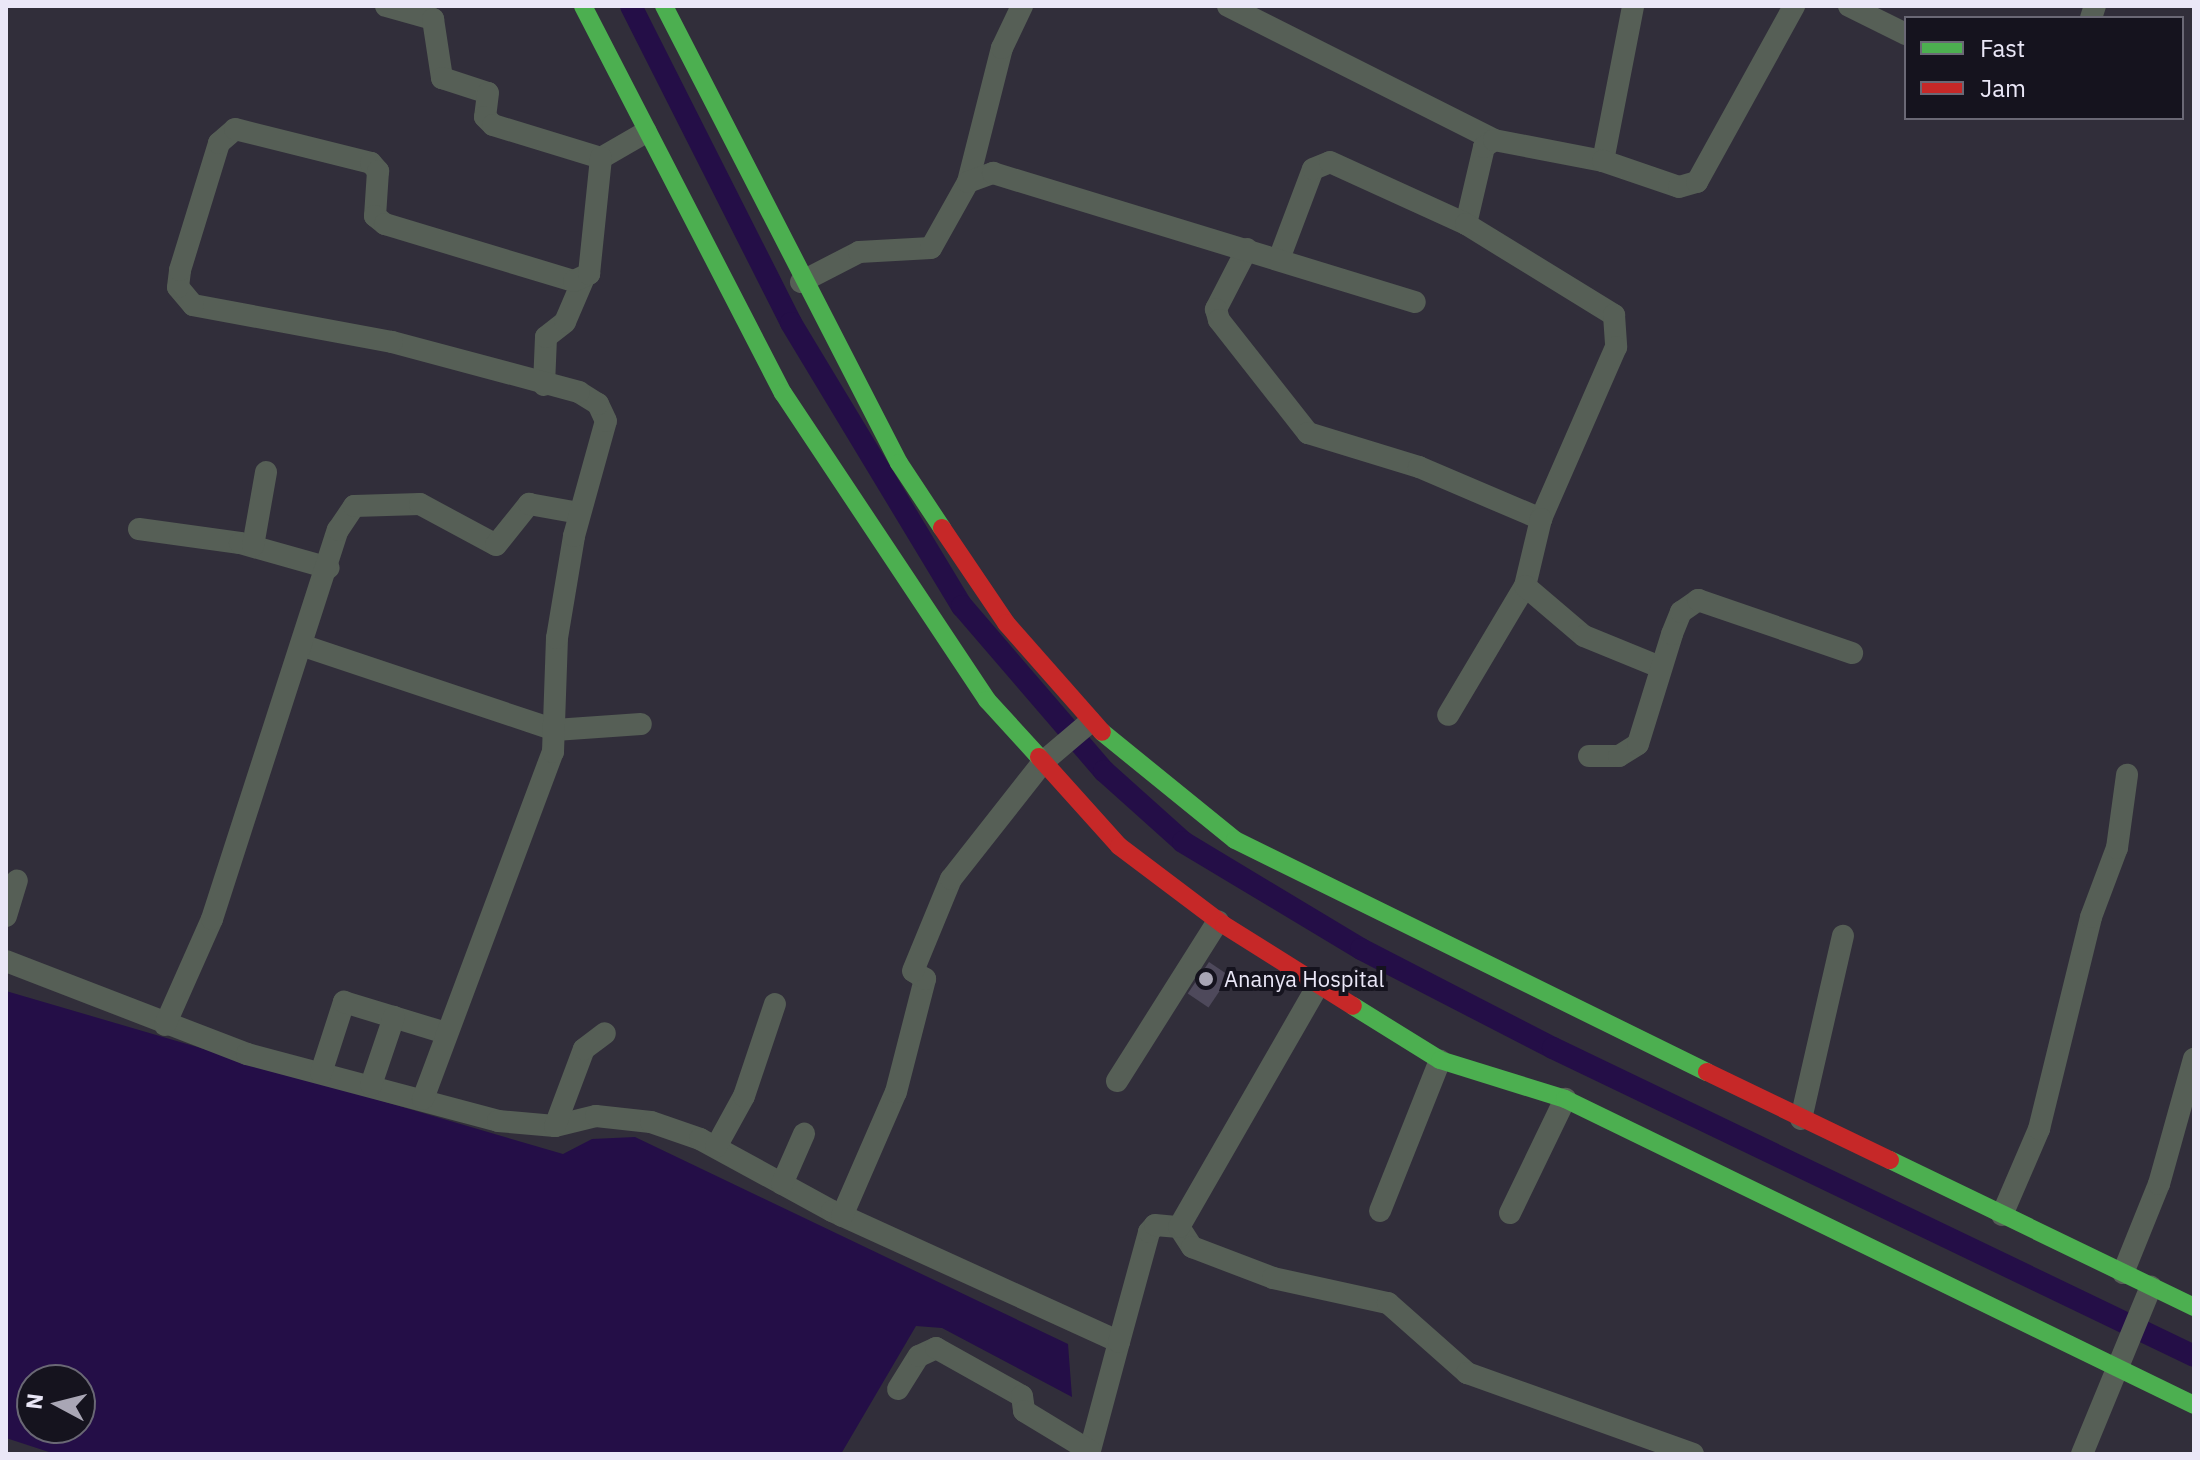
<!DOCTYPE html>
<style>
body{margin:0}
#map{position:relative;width:2200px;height:1460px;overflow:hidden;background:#312e3a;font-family:"IBM Plex Sans",sans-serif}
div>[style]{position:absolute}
.water>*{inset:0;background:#240e47}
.canal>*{height:22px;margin:-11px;padding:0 11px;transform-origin:11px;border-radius:11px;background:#240e47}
.building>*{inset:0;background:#4e495b;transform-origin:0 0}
.street>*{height:22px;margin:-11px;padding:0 11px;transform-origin:11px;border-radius:11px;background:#565f56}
.fast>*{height:18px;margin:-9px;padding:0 9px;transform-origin:9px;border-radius:9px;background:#4caf50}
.jam>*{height:18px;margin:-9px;padding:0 9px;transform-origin:9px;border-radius:9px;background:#c62828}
.dots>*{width:22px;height:22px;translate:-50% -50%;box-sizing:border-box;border:4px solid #15131e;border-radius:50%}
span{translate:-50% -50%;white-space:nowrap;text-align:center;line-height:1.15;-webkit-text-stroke:8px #15131e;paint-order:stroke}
.poi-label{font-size:22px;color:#eae7f7}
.left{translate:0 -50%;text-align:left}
.frame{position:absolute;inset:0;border:8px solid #eae7f7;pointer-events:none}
.legend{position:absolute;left:1904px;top:16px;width:280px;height:104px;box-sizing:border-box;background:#15131e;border:2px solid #6a6875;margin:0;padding:10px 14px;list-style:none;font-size:24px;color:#eae7f7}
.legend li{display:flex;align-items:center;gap:16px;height:40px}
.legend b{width:40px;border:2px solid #6a6875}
.north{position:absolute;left:16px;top:1364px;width:80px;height:80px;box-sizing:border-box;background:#15131e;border:2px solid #6a6875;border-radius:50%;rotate:277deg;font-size:22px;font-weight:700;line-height:32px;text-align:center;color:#eae7f7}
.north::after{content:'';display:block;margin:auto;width:28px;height:36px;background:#a9a6b5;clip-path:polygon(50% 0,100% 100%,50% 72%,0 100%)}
</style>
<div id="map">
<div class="water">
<div style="clip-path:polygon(evenodd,6px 991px,563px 1154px,592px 1139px,635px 1137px,1068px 1344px,1072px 1397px,942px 1328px,916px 1326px,841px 1454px,55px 1454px,6px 1438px,6px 991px,32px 1380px,80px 1380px,80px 1428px,32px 1428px,32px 1380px)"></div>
</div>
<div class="canal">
<div style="left:631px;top:6px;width:355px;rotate:63.2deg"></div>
<div style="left:791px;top:323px;width:331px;rotate:58.9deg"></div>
<div style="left:962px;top:606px;width:218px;rotate:49.3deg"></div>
<div style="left:1104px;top:771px;width:106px;rotate:41.9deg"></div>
<div style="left:1183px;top:842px;width:208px;rotate:31deg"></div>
<div style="left:1361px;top:949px;width:216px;rotate:27.3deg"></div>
<div style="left:1553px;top:1048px;width:711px;rotate:25.66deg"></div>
</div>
<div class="building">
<div style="left:1209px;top:962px;width:25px;height:38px;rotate:34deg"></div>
</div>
<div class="street">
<div style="left:386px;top:6px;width:49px;rotate:15.5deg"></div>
<div style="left:433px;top:19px;width:60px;rotate:81.3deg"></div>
<div style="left:442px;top:78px;width:48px;rotate:18.1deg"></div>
<div style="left:488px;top:93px;width:24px;rotate:97deg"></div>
<div style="left:485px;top:117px;width:11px;rotate:45deg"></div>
<div style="left:493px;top:125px;width:113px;rotate:17deg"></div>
<div style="left:601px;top:158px;width:52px;rotate:-30deg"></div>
<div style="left:1228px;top:6px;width:298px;rotate:26.7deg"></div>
<div style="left:1849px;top:6px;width:64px;rotate:26.2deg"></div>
<div style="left:2091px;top:18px;width:13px;rotate:-72deg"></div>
<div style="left:1603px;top:161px;width:158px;rotate:-79deg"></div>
<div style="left:968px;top:182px;width:138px;rotate:-75.8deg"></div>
<div style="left:1002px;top:48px;width:47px;rotate:-64.5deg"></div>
<div style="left:1466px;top:224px;width:79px;rotate:-76.8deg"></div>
<div style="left:1484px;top:147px;width:12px;rotate:-35deg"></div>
<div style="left:1494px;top:140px;width:111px;rotate:10.9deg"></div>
<div style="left:1603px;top:161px;width:80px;rotate:18.9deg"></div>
<div style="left:1679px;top:187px;width:19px;rotate:-16deg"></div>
<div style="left:1697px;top:182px;width:201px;rotate:-61.1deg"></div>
<div style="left:1247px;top:249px;width:68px;rotate:117.3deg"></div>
<div style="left:1216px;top:309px;width:11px;rotate:75deg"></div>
<div style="left:1219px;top:320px;width:144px;rotate:51.8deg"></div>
<div style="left:1308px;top:433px;width:116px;rotate:17deg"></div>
<div style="left:1419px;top:467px;width:133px;rotate:23.1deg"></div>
<div style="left:1279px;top:259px;width:96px;rotate:-69.3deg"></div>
<div style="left:1313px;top:169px;width:18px;rotate:-22deg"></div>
<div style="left:1330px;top:162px;width:149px;rotate:24.5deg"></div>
<div style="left:1466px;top:224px;width:174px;rotate:31.6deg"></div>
<div style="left:1614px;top:315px;width:32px;rotate:86deg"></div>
<div style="left:1616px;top:347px;width:188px;rotate:113.6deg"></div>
<div style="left:1541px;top:519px;width:69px;rotate:103.4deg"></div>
<div style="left:1525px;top:586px;width:150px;rotate:120.8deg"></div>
<div style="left:801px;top:282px;width:65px;rotate:-27.3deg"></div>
<div style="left:859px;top:252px;width:72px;rotate:-3.2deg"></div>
<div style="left:931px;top:248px;width:76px;rotate:-60.7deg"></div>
<div style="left:968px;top:182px;width:27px;rotate:-20deg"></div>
<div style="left:993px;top:173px;width:441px;rotate:17deg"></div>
<div style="left:544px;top:385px;width:48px;rotate:-87.6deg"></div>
<div style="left:546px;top:337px;width:24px;rotate:-38deg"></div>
<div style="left:565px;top:322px;width:46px;rotate:-66.8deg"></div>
<div style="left:139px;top:529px;width:102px;rotate:7.9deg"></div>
<div style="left:240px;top:543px;width:92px;rotate:15.7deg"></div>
<div style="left:253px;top:546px;width:75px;rotate:-80deg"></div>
<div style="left:1525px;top:586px;width:77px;rotate:40.3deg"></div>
<div style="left:1584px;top:636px;width:82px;rotate:22.2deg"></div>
<div style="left:301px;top:645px;width:268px;rotate:18.5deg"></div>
<div style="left:555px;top:730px;width:86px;rotate:-4deg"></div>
<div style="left:1589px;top:756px;width:30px"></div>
<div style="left:1619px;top:756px;width:22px;rotate:-32deg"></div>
<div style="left:1638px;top:744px;width:115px;rotate:-72.8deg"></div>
<div style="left:1672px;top:634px;width:24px;rotate:-68deg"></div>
<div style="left:1681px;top:612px;width:21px;rotate:-35deg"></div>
<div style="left:1698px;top:600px;width:163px;rotate:19deg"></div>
<div style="left:6px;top:916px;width:37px;rotate:-73deg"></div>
<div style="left:6px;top:961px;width:258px;rotate:21.1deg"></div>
<div style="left:247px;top:1054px;width:260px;rotate:14.9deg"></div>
<div style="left:498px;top:1121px;width:57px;rotate:5deg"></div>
<div style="left:555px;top:1126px;width:42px;rotate:-13.7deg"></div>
<div style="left:596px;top:1116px;width:55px;rotate:6.2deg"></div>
<div style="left:651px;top:1122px;width:52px;rotate:19.1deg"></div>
<div style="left:700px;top:1139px;width:150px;rotate:28.6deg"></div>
<div style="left:832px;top:1211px;width:315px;rotate:24.5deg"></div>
<div style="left:1119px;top:1342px;width:116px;rotate:105deg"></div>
<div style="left:165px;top:1025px;width:116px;rotate:-66.1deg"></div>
<div style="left:212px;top:919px;width:409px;rotate:-72.1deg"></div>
<div style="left:338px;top:530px;width:29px;rotate:-56deg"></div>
<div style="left:354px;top:506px;width:66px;rotate:-1.7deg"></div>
<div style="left:420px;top:504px;width:86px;rotate:28.3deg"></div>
<div style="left:496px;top:545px;width:53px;rotate:-51.2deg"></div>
<div style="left:529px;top:504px;width:51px;rotate:10.2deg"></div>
<div style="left:321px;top:1073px;width:75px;rotate:-72.1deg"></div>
<div style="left:344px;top:1002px;width:107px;rotate:16.9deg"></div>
<div style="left:1117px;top:1081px;width:189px;rotate:-57.7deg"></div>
<div style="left:371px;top:1085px;width:72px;rotate:-71.3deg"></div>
<div style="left:423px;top:1099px;width:371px;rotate:-69.5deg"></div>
<div style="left:553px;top:752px;width:114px;rotate:-88deg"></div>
<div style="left:557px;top:638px;width:103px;rotate:-80.5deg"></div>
<div style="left:574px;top:536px;width:119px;rotate:-74.5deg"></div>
<div style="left:606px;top:421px;width:19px;rotate:-115deg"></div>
<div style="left:598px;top:404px;width:22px;rotate:-148deg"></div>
<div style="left:579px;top:392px;width:194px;rotate:-165deg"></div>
<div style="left:392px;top:342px;width:202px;rotate:-169.5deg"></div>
<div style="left:193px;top:305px;width:23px;rotate:-130deg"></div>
<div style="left:178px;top:287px;width:17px;rotate:-83deg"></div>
<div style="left:180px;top:270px;width:133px;rotate:-72.9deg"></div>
<div style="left:219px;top:143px;width:21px;rotate:-41deg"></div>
<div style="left:235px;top:129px;width:140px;rotate:14deg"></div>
<div style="left:371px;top:163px;width:11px;rotate:49deg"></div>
<div style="left:378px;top:171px;width:45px;rotate:93.8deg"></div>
<div style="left:375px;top:216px;width:13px;rotate:39deg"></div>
<div style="left:385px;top:224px;width:197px;rotate:16.8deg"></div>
<div style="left:574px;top:281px;width:17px;rotate:-25deg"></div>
<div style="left:589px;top:274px;width:117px;rotate:-84.1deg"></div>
<div style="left:1801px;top:1119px;width:188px;rotate:-77.1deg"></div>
<div style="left:555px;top:1126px;width:82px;rotate:-69.4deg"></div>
<div style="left:584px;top:1049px;width:26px;rotate:-37deg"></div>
<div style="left:716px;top:1147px;width:58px;rotate:-61.2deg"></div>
<div style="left:744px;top:1096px;width:97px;rotate:-71.4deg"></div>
<div style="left:782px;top:1184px;width:55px;rotate:-66.3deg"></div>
<div style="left:1380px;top:1211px;width:162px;rotate:-68.3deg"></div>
<div style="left:1510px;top:1213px;width:127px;rotate:-64.2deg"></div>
<div style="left:2002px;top:1215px;width:94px;rotate:-66.7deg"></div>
<div style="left:2039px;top:1129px;width:218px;rotate:-76.2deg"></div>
<div style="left:2091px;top:917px;width:74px;rotate:-69.4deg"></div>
<div style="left:2117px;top:848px;width:74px;rotate:-82.2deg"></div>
<div style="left:842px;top:1216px;width:135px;rotate:-66.5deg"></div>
<div style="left:896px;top:1092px;width:117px;rotate:-75.6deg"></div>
<div style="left:925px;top:979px;width:14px;rotate:-146deg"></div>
<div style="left:913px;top:971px;width:100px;rotate:-67.6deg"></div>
<div style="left:951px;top:879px;width:149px;rotate:-51.8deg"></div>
<div style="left:1043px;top:762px;width:62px;rotate:-40.4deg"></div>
<div style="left:1179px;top:1227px;width:24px;rotate:57deg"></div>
<div style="left:1192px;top:1247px;width:87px;rotate:20.9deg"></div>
<div style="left:1273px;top:1278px;width:118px;rotate:12.3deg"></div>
<div style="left:1388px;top:1303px;width:106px;rotate:41.5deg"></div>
<div style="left:1467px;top:1373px;width:240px;rotate:19.7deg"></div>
<div style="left:2123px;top:1273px;width:96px;rotate:-68deg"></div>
<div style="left:2159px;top:1184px;width:130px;rotate:-74.4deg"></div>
<div style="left:1119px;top:1342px;width:114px;rotate:-74.7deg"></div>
<div style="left:1149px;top:1232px;width:9px;rotate:-49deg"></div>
<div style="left:1155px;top:1225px;width:24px;rotate:5deg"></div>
<div style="left:1179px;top:1227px;width:280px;rotate:-60.1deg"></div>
<div style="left:898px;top:1389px;width:39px;rotate:-58deg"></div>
<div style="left:919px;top:1356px;width:19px;rotate:-25deg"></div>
<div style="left:936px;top:1348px;width:98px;rotate:29.2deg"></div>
<div style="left:1022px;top:1396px;width:15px;rotate:82deg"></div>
<div style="left:1024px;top:1411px;width:77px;rotate:31.2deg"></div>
<div style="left:2082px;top:1454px;width:181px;rotate:-67.6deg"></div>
</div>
<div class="fast">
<div style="left:583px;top:6px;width:436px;rotate:62.7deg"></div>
<div style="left:783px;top:393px;width:369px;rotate:56.4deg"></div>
<div style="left:987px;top:700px;width:77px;rotate:47.6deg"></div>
<div style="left:664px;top:6px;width:514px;rotate:62.79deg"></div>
<div style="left:899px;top:463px;width:78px;rotate:56.5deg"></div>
<div style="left:1102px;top:732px;width:171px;rotate:39.1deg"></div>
<div style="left:1235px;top:840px;width:526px;rotate:26.18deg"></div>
<div style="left:1353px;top:1006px;width:102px;rotate:31.8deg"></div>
<div style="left:1440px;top:1060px;width:131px;rotate:17.3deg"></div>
<div style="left:1565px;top:1099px;width:699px;rotate:25.94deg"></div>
<div style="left:1890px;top:1160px;width:338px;rotate:25.8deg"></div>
</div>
<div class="jam">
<div style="left:942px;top:528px;width:115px;rotate:56deg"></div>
<div style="left:1006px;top:623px;width:145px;rotate:48.6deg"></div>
<div style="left:1039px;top:757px;width:120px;rotate:48deg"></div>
<div style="left:1119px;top:846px;width:131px;rotate:37deg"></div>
<div style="left:1224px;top:925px;width:152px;rotate:32.1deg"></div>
<div style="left:1707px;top:1072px;width:203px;rotate:25.7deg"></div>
</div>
<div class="dots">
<div style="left:1206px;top:979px;background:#a9a6b5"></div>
</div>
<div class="poi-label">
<span class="left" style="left:1224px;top:979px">Ananya Hospital</span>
</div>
<div class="frame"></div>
<ul class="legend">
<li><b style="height:10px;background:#4caf50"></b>Fast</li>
<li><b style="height:10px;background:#c62828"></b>Jam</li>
</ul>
<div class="north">N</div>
</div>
